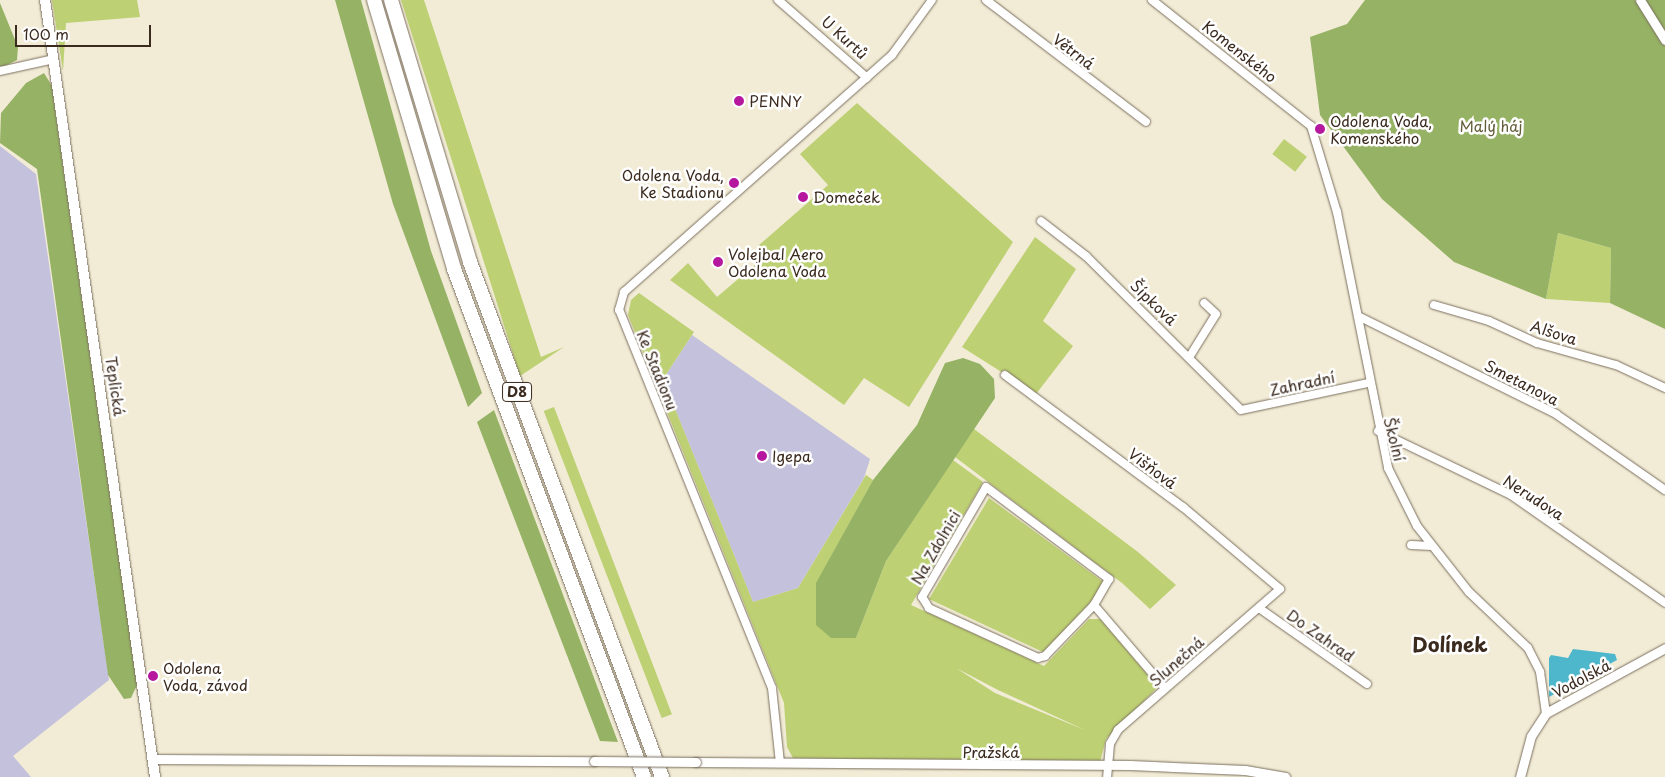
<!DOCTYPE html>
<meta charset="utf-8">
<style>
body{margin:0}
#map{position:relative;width:1665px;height:777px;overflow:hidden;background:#f2ecd6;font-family:"Playpen Sans",sans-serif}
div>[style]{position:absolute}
.industrial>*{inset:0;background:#c3c1db}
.green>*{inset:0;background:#bdd073;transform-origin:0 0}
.forest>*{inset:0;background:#96b265}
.water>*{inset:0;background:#4eb7cc}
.roads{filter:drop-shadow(0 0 1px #7b6e5e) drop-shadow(0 0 1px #7b6e5e)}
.minor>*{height:8px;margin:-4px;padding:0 4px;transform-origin:4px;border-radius:4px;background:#fff}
.tertiary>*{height:9px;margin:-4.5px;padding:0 4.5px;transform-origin:4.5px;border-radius:4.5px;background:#fff}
.secondary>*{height:10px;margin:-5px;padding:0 5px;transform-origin:5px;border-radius:5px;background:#fff}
.motorway>*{height:14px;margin:-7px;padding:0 7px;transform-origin:7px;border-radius:7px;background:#fff}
.bridges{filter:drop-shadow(0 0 1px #7b6e5e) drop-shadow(0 0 1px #7b6e5e)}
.tertiary-bridge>*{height:9px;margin:-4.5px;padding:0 4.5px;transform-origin:4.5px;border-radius:4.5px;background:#fff}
.dots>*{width:14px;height:14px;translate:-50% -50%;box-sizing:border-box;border:2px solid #fff;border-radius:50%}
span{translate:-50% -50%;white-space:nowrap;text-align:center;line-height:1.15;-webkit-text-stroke:5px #fff;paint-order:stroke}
.shield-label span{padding:1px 4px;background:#fff;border:1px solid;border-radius:4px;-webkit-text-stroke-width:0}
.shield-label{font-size:14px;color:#3b2a1e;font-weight:700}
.street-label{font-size:15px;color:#3b2a1e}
.poi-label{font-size:15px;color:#3b2a1e}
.left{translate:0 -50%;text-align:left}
.right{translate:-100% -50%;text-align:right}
.park-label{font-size:15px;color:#625c38}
.district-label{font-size:20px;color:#3b2a1e;font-weight:700}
.scale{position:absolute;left:15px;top:25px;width:136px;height:22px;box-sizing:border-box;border:2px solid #3b2a1e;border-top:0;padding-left:6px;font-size:15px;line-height:18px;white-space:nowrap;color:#3b2a1e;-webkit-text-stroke:4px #fff;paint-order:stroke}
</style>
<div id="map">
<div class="industrial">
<div style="clip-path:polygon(0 146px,36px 174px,109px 680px,13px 756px,31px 777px,0 777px)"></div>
<div style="clip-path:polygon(692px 335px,870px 459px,864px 478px,798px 588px,753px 602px,663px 379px)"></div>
</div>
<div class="green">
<div style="clip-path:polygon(52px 0,137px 0,140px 17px,66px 23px,63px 71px)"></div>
<div style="clip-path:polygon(401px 0,424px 0,541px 357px,564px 347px,520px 376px)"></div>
<div style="clip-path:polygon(857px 103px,1013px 242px,909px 407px,864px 378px,844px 405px,670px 280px,688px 263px,717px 297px,757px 263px,765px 252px,759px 245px,828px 185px,800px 154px)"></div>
<div style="left:1284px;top:139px;width:29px;height:19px;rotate:38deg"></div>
<div style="clip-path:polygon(1558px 233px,1611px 248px,1610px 303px,1546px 299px)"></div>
<div style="clip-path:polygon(1035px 237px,1076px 269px,1043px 321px,1073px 346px,1036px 394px,962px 347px)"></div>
<div style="clip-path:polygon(evenodd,639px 293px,694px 332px,663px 379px,753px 602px,798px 588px,866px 475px,873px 480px,816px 584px,856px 638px,886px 561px,953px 460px,983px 482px,911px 605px,1044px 666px,1089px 619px,1100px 619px,1158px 687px,1106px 739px,1100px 762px,793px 758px,787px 747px,784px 703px,628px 315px,631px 300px,639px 293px,956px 668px,998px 690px,1085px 730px,995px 693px,956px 668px)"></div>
<div style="left:554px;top:407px;width:329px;height:11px;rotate:69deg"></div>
<div style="clip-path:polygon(974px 429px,1138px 552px,1176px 585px,1150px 609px,1122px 583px,955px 457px)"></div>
<div style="clip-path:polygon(989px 498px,1102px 581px,1102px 590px,1043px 652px,929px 599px)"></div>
</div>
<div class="forest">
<div style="clip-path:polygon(335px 0,361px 0,431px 251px,482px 393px,468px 407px,393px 204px)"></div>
<div style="clip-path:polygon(1365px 0,1665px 0,1665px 329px,1610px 303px,1611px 248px,1558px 233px,1546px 299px,1454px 262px,1382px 199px,1320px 115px,1310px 37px,1347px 24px)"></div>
<div style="clip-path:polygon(0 3px,18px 47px,17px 60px,5px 66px,0 66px)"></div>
<div style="clip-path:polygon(44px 73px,52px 86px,56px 116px,137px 685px,131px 698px,124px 699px,108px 675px,37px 169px,0 143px,1px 113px,26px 83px)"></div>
<div style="clip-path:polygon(963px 358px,980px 364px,994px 379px,995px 398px,886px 561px,856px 638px,831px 638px,816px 625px,816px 583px,873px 480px,917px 425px,945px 363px)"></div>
<div style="clip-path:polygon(494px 410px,618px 742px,600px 741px,477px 422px)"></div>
</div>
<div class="water">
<div style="clip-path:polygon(1573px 649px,1615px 654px,1617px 660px,1549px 697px,1549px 658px,1551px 655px,1568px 658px)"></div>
</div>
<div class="roads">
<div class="minor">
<div style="left:778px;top:0;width:118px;rotate:41.2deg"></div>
<div style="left:986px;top:0;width:201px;rotate:37.3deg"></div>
<div style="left:1152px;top:0;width:203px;rotate:38.4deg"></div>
<div style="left:1311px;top:126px;width:90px;rotate:73.2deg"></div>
<div style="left:1337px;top:212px;width:261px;rotate:78.7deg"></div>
<div style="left:1388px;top:468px;width:65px;rotate:63.4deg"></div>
<div style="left:1417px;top:526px;width:84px;rotate:51.8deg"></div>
<div style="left:1469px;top:592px;width:81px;rotate:43.5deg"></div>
<div style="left:1528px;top:648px;width:27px;rotate:63deg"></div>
<div style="left:1540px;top:672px;width:41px;rotate:81.7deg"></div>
<div style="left:0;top:71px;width:55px;rotate:-12.5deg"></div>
<div style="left:1041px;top:221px;width:57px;rotate:37.9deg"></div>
<div style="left:1086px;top:256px;width:218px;rotate:44.8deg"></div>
<div style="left:1241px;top:410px;width:130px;rotate:-12deg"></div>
<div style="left:1434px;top:305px;width:57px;rotate:16.2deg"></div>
<div style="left:1489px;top:321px;width:53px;rotate:24.6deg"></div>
<div style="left:1537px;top:343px;width:82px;rotate:15.6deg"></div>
<div style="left:1616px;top:365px;width:54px;rotate:25.1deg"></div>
<div style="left:1358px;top:316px;width:221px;rotate:26.3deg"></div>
<div style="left:1556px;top:414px;width:133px;rotate:34.9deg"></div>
<div style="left:1190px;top:356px;width:49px;rotate:-58.2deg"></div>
<div style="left:1216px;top:314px;width:16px;rotate:-137deg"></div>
<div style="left:1005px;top:375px;width:222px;rotate:36.6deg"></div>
<div style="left:1183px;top:507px;width:127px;rotate:40.2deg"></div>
<div style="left:1280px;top:589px;width:215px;rotate:139deg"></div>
<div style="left:1118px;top:730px;width:16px;rotate:120deg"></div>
<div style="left:1110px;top:744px;width:33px;rotate:95deg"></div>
<div style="left:1378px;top:431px;width:148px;rotate:25.7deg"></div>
<div style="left:1511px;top:495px;width:188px;rotate:35deg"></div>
<div style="left:986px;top:487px;width:154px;rotate:36.8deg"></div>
<div style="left:1109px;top:579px;width:30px;rotate:120deg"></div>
<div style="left:1094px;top:605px;width:71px;rotate:133.9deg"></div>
<div style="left:1045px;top:656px;width:7px;rotate:164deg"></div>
<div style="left:1038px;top:658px;width:120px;rotate:-155.4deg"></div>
<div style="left:929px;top:608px;width:13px;rotate:-122deg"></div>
<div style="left:922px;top:597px;width:127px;rotate:-59.8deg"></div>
<div style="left:1411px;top:545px;width:21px;rotate:3deg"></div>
<div style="left:1094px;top:605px;width:109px;rotate:49.5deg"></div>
<div style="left:1259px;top:608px;width:132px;rotate:35.1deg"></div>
<div style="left:780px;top:763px;width:75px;rotate:-96.1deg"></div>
<div style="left:772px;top:688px;width:408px;rotate:-112deg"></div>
<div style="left:619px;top:310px;width:19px;rotate:-74deg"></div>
<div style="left:624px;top:292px;width:358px;rotate:-41.5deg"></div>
<div style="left:892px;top:55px;width:68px;rotate:-54deg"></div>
</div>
<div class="tertiary">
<div style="left:1640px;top:0;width:47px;rotate:58deg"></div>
<div style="left:153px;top:759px;width:441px;rotate:0.3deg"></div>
<div style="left:696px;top:762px;width:434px;rotate:0.4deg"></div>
<div style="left:1130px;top:765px;width:115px;rotate:2.5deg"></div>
<div style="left:1245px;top:770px;width:41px;rotate:9.9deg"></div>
<div style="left:1520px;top:777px;width:42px;rotate:-75deg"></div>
<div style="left:1531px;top:736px;width:27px;rotate:-57deg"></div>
<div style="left:1546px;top:713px;width:136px;rotate:-28.6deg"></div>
</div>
<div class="secondary">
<div style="left:45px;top:0;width:785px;rotate:81.94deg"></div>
</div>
<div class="motorway">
<div style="left:374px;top:0;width:281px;rotate:73.4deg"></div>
<div style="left:454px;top:269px;width:542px;rotate:69.49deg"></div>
<div style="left:391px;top:0;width:274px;rotate:73.2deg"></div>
<div style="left:470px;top:262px;width:550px;rotate:69.55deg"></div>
</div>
</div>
<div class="bridges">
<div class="tertiary-bridge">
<div style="left:594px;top:761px;width:102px;rotate:0.6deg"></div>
</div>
</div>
<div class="dots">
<div style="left:739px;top:101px;background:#b5179e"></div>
<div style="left:1320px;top:129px;background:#b5179e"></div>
<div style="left:734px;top:183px;background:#b5179e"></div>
<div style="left:803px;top:197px;background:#b5179e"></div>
<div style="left:718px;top:262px;background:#b5179e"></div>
<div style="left:762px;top:456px;background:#b5179e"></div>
<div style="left:153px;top:676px;background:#b5179e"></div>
</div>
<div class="shield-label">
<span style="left:517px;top:392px">D8</span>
</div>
<div class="street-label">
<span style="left:845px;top:37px;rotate:42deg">U Kurtů</span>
<span style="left:1074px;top:51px;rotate:37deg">Větrná</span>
<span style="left:1240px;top:51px;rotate:38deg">Komenského</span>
<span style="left:1154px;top:302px;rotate:44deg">Šípková</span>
<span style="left:1554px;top:332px;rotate:18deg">Alšova</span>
<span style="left:658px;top:370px;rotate:68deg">Ke Stadionu</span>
<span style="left:1522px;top:382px;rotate:27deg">Smetanova</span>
<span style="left:1302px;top:383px;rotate:-12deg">Zahradní</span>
<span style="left:116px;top:386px;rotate:82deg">Teplická</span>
<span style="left:1395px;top:439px;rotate:76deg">Školní</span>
<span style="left:1153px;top:468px;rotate:37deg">Višňová</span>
<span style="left:1534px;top:497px;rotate:33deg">Nerudova</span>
<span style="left:935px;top:547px;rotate:-60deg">Na Zdolnici</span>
<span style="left:1321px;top:635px;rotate:35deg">Do Zahrad</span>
<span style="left:1176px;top:661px;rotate:-41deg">Slunečná</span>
<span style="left:1581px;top:678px;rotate:-28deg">Vodolská</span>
<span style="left:991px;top:752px">Pražská</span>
</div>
<div class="poi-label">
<span class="left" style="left:749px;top:101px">PENNY</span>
<span class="left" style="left:1330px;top:129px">Odolena Voda,<br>Komenského</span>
<span class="right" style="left:724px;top:183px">Odolena Voda,<br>Ke Stadionu</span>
<span class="left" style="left:813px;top:197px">Domeček</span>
<span class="left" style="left:728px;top:262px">Volejbal Aero<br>Odolena Voda</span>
<span class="left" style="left:772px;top:456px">Igepa</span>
<span class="left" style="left:163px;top:676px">Odolena<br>Voda, závod</span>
</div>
<div class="park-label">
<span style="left:1491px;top:126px">Malý háj</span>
</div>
<div class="district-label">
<span style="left:1450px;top:644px">Dolínek</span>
</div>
<div class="scale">100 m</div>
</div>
